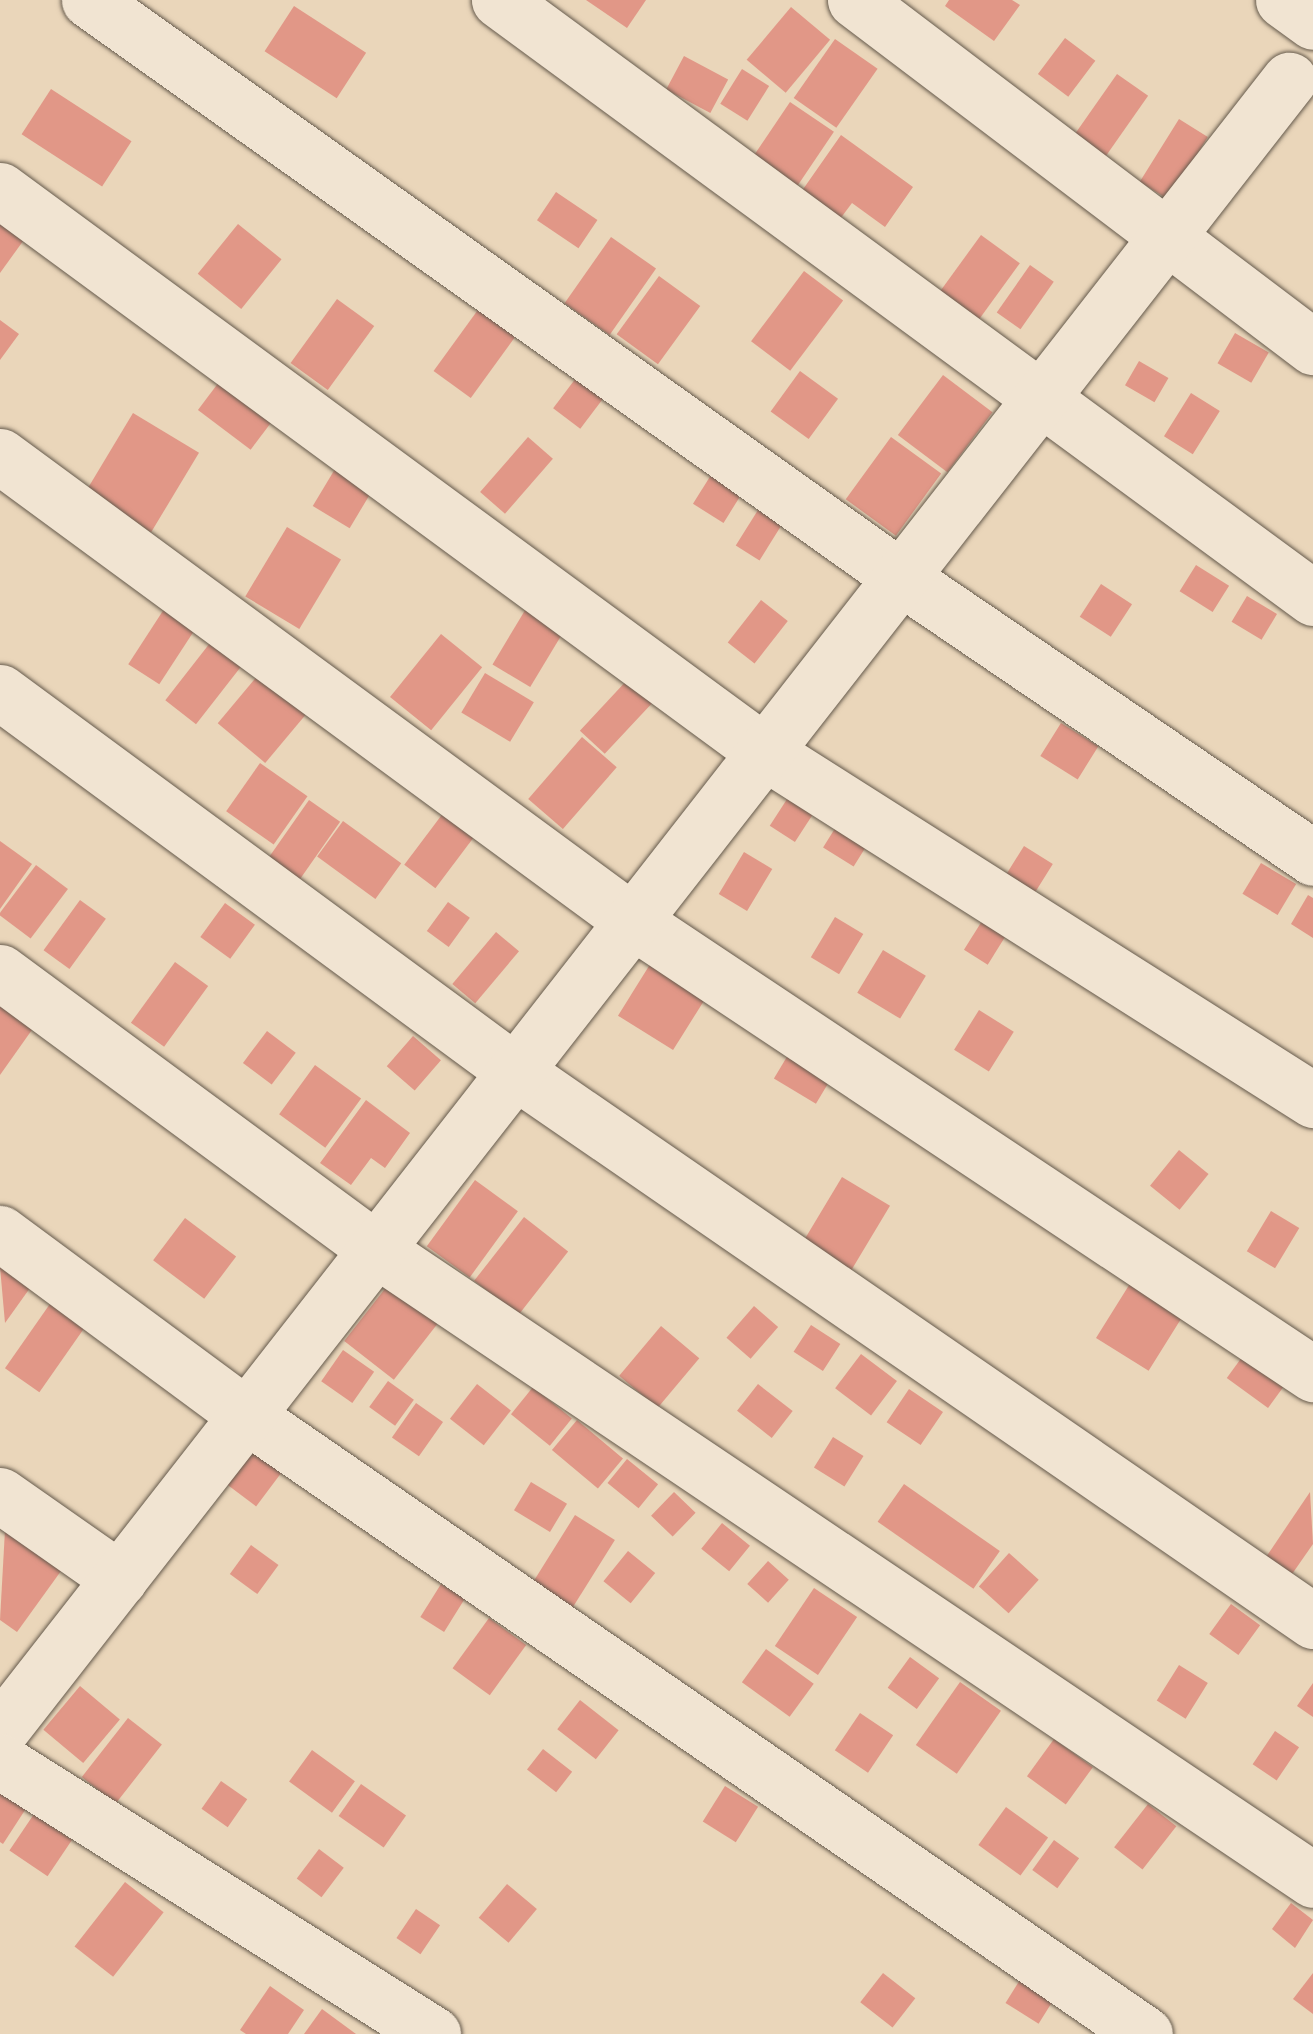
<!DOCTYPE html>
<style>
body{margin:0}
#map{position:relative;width:1313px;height:2034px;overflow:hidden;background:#ead6ba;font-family:"IM FELL English",serif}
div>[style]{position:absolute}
.building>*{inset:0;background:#e19787;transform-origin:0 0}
.roads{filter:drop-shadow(0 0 2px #655a4c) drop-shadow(0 0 2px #655a4c)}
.minor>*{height:55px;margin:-27.5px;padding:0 27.5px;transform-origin:27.5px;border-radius:27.5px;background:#f1e4d2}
span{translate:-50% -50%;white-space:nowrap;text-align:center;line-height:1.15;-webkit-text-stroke:8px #f1e4d2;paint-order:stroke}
</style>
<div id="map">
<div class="building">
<div style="clip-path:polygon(586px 0,646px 0,627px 28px)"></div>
<div style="clip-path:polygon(949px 0,1012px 0,1020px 5px,994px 41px,945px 6px)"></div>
<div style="left:294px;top:6px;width:86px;height:54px;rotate:33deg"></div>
<div style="left:791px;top:7px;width:51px;height:69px;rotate:40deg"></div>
<div style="left:1065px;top:38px;width:38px;height:45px;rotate:37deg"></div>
<div style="left:835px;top:39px;width:52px;height:72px;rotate:35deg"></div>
<div style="left:684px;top:56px;width:50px;height:38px;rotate:28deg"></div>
<div style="left:742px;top:69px;width:32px;height:41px;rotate:32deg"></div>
<div style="left:1117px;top:74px;width:38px;height:77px;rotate:35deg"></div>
<div style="left:51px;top:89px;width:96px;height:54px;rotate:33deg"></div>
<div style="left:790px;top:102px;width:53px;height:83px;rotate:34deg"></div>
<div style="left:1179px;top:119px;width:34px;height:74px;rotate:32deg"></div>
<div style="clip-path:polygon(841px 135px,913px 187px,885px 227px,852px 203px,837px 223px,799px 195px)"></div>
<div style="left:556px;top:192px;width:50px;height:34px;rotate:34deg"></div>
<div style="clip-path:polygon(0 218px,26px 237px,0 273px)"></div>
<div style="left:238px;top:224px;width:56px;height:64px;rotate:39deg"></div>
<div style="left:981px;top:235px;width:48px;height:76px;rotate:36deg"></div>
<div style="left:611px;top:237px;width:55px;height:81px;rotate:35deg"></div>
<div style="left:1030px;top:265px;width:29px;height:58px;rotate:35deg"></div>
<div style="left:804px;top:271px;width:49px;height:88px;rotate:37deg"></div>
<div style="left:659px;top:276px;width:51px;height:72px;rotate:36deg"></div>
<div style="left:337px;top:299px;width:46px;height:79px;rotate:36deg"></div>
<div style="left:480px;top:307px;width:46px;height:79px;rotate:36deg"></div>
<div style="clip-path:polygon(0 320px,19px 334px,0 360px)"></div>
<div style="left:1235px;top:333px;width:39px;height:35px;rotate:30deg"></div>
<div style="left:1139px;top:361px;width:34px;height:28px;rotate:30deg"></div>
<div style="left:800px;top:371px;width:47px;height:50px;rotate:36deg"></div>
<div style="left:943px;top:375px;width:62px;height:75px;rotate:37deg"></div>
<div style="left:576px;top:378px;width:34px;height:38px;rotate:37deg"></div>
<div style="left:219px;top:382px;width:66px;height:35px;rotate:37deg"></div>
<div style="left:1191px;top:393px;width:34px;height:51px;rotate:32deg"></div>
<div style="left:133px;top:413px;width:77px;height:93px;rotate:31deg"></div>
<div style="left:528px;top:437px;width:33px;height:73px;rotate:41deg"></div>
<div style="left:891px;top:437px;width:62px;height:77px;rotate:36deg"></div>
<div style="left:338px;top:464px;width:43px;height:49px;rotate:31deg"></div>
<div style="left:711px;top:475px;width:36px;height:34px;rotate:32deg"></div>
<div style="left:758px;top:510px;width:28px;height:42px;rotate:32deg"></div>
<div style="left:287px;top:527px;width:63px;height:81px;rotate:31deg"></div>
<div style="left:1196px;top:565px;width:39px;height:31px;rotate:32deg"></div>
<div style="left:1101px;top:584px;width:37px;height:39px;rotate:33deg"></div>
<div style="left:1247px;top:596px;width:35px;height:30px;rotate:31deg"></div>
<div style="left:761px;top:600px;width:34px;height:54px;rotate:38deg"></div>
<div style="left:168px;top:603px;width:37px;height:73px;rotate:33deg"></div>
<div style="left:527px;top:607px;width:44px;height:67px;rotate:31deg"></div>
<div style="left:217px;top:634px;width:39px;height:84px;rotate:38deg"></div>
<div style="left:441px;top:634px;width:53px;height:81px;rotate:39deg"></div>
<div style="left:264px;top:668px;width:62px;height:72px;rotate:40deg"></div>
<div style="left:485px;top:673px;width:57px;height:46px;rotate:31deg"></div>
<div style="left:629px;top:678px;width:34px;height:72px;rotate:43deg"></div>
<div style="left:1061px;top:723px;width:44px;height:39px;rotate:32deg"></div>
<div style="left:582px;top:737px;width:46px;height:82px;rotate:41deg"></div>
<div style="left:260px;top:763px;width:58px;height:59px;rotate:35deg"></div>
<div style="left:791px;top:793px;width:30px;height:39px;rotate:33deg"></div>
<div style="left:309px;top:800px;width:38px;height:75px;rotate:35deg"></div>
<div style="left:450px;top:804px;width:39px;height:76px;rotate:37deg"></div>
<div style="left:343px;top:821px;width:72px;height:44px;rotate:36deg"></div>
<div style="left:839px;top:822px;width:36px;height:30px;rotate:32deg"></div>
<div style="clip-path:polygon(0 841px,32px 864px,0 909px)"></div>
<div style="left:1024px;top:846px;width:34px;height:36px;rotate:32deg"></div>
<div style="left:744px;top:852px;width:33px;height:49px;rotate:31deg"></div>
<div style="left:1261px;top:863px;width:41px;height:36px;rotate:31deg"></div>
<div style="left:36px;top:865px;width:40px;height:62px;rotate:37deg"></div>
<div style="clip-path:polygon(1308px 895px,1313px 898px,1313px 938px,1291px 924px)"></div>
<div style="left:80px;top:900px;width:32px;height:62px;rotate:36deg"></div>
<div style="left:448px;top:902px;width:27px;height:36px;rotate:36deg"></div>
<div style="left:225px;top:903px;width:37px;height:42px;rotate:36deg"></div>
<div style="left:835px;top:917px;width:33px;height:47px;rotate:31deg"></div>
<div style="left:982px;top:921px;width:28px;height:34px;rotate:32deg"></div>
<div style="left:496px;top:932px;width:30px;height:68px;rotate:40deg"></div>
<div style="left:883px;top:950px;width:50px;height:50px;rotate:31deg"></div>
<div style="left:654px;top:958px;width:65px;height:68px;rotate:32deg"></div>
<div style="left:175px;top:962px;width:41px;height:75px;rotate:36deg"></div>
<div style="clip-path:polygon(0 1003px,34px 1027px,0 1075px)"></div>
<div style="left:979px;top:1010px;width:41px;height:47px;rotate:32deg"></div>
<div style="left:267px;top:1031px;width:36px;height:40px;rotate:37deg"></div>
<div style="left:413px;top:1036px;width:37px;height:40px;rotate:41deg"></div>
<div style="left:794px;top:1045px;width:49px;height:39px;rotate:31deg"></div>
<div style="left:315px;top:1065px;width:57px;height:61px;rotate:36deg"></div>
<div style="clip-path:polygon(366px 1100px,410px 1133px,385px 1168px,371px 1158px,351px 1185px,320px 1163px)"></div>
<div style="left:1179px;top:1150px;width:38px;height:46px;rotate:39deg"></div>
<div style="left:842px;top:1177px;width:56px;height:88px;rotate:31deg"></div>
<div style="left:475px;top:1180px;width:53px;height:82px;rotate:36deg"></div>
<div style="left:1271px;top:1211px;width:33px;height:47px;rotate:31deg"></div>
<div style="left:524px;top:1217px;width:56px;height:81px;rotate:38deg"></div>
<div style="left:185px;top:1218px;width:64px;height:53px;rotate:37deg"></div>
<div style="clip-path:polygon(5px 1260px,35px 1281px,5px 1323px,0 1267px)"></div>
<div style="left:391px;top:1281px;width:63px;height:76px;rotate:38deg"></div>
<div style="left:1131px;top:1282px;width:62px;height:66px;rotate:32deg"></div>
<div style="left:52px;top:1301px;width:42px;height:82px;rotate:35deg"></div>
<div style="left:754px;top:1306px;width:32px;height:42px;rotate:41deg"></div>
<div style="left:811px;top:1325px;width:35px;height:32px;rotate:33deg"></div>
<div style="left:661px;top:1326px;width:50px;height:65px;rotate:40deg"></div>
<div style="left:343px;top:1350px;width:38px;height:38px;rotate:35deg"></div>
<div style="left:1245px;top:1353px;width:51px;height:31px;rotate:36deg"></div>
<div style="left:861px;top:1354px;width:45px;height:43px;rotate:37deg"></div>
<div style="left:388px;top:1381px;width:32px;height:32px;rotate:36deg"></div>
<div style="left:477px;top:1384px;width:43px;height:44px;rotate:38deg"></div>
<div style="left:758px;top:1384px;width:44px;height:34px;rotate:38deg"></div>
<div style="left:533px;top:1387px;width:50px;height:35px;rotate:39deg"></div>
<div style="left:909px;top:1389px;width:41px;height:40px;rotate:34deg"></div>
<div style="left:416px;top:1403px;width:33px;height:42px;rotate:35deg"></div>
<div style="left:577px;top:1420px;width:60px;height:39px;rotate:40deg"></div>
<div style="left:833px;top:1437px;width:36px;height:36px;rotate:32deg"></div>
<div style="left:251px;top:1450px;width:38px;height:42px;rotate:37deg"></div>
<div style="left:627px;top:1459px;width:40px;height:31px;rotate:39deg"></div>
<div style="left:531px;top:1482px;width:42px;height:33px;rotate:31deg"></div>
<div style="left:904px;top:1484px;width:117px;height:46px;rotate:35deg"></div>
<div style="left:674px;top:1492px;width:30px;height:33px;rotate:44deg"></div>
<div style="clip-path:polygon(1310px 1492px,1313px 1544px,1290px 1577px,1264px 1560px)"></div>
<div style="left:575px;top:1515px;width:47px;height:82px;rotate:32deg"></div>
<div style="left:722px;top:1523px;width:36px;height:33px;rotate:39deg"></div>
<div style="clip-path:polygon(5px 1530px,61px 1571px,17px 1632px,0 1620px)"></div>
<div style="left:251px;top:1545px;width:34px;height:36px;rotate:36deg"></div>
<div style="left:628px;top:1551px;width:35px;height:39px;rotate:39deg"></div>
<div style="left:1009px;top:1553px;width:40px;height:45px;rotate:42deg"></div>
<div style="left:768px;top:1561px;width:28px;height:31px;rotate:42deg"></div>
<div style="left:441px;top:1584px;width:28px;height:39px;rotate:32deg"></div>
<div style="left:814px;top:1588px;width:52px;height:70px;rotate:34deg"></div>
<div style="left:1231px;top:1604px;width:36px;height:37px;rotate:36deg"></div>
<div style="left:489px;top:1618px;width:46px;height:62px;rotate:36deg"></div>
<div style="left:766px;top:1649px;width:59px;height:41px;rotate:36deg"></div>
<div style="left:910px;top:1657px;width:36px;height:38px;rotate:36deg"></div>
<div style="left:1179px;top:1665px;width:34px;height:42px;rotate:32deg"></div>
<div style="left:960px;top:1682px;width:50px;height:77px;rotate:35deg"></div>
<div style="clip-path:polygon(1313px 1683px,1313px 1717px,1297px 1706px)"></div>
<div style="left:80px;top:1686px;width:52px;height:57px;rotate:40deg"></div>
<div style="left:580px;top:1700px;width:49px;height:37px;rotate:38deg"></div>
<div style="left:860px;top:1713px;width:40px;height:45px;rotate:34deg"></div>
<div style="left:128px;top:1718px;width:43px;height:75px;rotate:38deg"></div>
<div style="left:1275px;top:1731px;width:29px;height:40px;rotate:34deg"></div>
<div style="left:1054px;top:1739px;width:48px;height:46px;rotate:36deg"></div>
<div style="left:543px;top:1749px;width:37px;height:26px;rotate:38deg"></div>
<div style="left:312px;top:1750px;width:53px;height:39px;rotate:36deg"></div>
<div style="left:221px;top:1781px;width:32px;height:34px;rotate:35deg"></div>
<div style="left:361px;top:1784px;width:55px;height:39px;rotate:35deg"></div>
<div style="left:725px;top:1786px;width:39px;height:42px;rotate:32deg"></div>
<div style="clip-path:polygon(0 1789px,27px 1807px,3px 1844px,0 1842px)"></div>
<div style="left:1148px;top:1804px;width:36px;height:55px;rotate:38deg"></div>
<div style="left:1006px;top:1807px;width:52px;height:47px;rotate:36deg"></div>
<div style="left:34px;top:1814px;width:46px;height:44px;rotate:34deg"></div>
<div style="left:1054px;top:1840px;width:31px;height:37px;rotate:36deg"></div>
<div style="left:319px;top:1849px;width:31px;height:37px;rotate:37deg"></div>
<div style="left:125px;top:1882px;width:49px;height:82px;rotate:38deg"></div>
<div style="left:507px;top:1884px;width:39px;height:44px;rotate:40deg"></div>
<div style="clip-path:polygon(1291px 1903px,1313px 1920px,1295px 1948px,1272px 1929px)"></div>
<div style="left:416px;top:1909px;width:29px;height:35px;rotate:34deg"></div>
<div style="left:883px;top:1973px;width:41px;height:37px;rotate:38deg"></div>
<div style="clip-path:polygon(1313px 1973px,1313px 2014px,1293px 1999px)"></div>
<div style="left:1023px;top:1975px;width:39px;height:33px;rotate:32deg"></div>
<div style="clip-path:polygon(270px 1986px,304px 2010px,288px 2034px,246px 2034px,240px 2030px)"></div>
<div style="clip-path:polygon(322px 2009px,356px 2034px,304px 2034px)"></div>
</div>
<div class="roads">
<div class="minor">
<div style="left:89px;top:0;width:999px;rotate:35.42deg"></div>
<div style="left:903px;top:579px;width:496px;rotate:34.2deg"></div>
<div style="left:499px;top:0;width:1010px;rotate:36.3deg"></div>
<div style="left:855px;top:0;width:575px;rotate:37.15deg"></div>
<div style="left:1283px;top:0;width:37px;rotate:36deg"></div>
<div style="left:0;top:190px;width:951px;rotate:36.32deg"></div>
<div style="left:766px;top:753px;width:648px;rotate:32.39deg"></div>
<div style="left:0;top:456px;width:787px;rotate:36.32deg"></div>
<div style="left:634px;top:922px;width:816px;rotate:33.65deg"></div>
<div style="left:0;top:692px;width:641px;rotate:36.37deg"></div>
<div style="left:516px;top:1072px;width:968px;rotate:34.56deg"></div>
<div style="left:0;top:972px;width:468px;rotate:36.4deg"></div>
<div style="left:377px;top:1250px;width:1128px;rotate:33.94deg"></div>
<div style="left:0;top:1233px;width:307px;rotate:36.5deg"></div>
<div style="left:247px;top:1416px;width:1090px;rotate:34.54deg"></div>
<div style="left:0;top:1495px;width:146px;rotate:35deg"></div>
<div style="left:0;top:1731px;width:2095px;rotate:-52.02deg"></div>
<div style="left:0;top:1761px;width:512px;rotate:32.23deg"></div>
</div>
</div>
</div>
